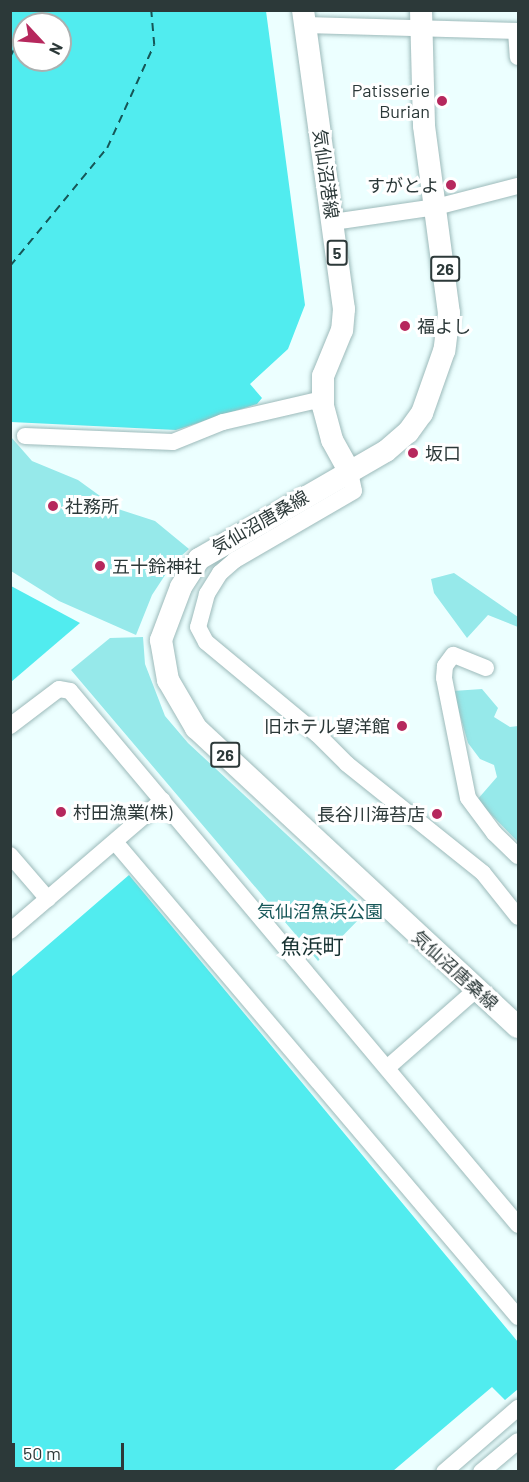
<!DOCTYPE html>
<meta charset="utf-8">
<style>
body{margin:0}
#map{position:relative;width:529px;height:1482px;overflow:hidden;background:#ecffff;font-family:Barlow,"Noto Sans JP",sans-serif}
div>[style]{position:absolute}
.green>*{inset:0;background:#96e9ea}
.water>*{inset:0;background:#51ecef}
.ferry>*{height:1.5px;margin-top:-0.75px;transform-origin:0;background:repeating-linear-gradient(90deg,#155657 0 8px,transparent 0 14px)}
.roads{filter:drop-shadow(0 0 2px #9cbaba) drop-shadow(0 0 2px #9cbaba)}
.minor>*{height:16px;margin:-8px;padding:0 8px;transform-origin:8px;border-radius:8px;background:#fff}
.major>*{height:22px;margin:-11px;padding:0 11px;transform-origin:11px;border-radius:11px;background:#fff}
.dots>*{width:16px;height:16px;translate:-50% -50%;box-sizing:border-box;border:3px solid #fff;border-radius:50%}
span{translate:-50% -50%;white-space:nowrap;text-align:center;line-height:1.15;-webkit-text-stroke:6px #fff;paint-order:stroke}
.shield-label span{padding:2px 4px;background:#fff;border:2px solid;border-radius:4px;-webkit-text-stroke-width:0}
.shield-label{font-size:16px;color:#2c3939;font-weight:700}
.poi-label{font-size:18px;color:#2c3939}
.right{translate:-100% -50%;text-align:right}
.left{translate:0 -50%;text-align:left}
.street-label{font-size:18px;color:#2c3939}
.park-label{font-size:18px;color:#165758}
.quarter-label{font-size:21px;color:#163131}
.frame{position:absolute;inset:0;border:12px solid #2c3939;pointer-events:none}
.north{position:absolute;left:12px;top:12px;width:60px;height:60px;box-sizing:border-box;background:#fff;border:2px solid #abb0b0;border-radius:50%;rotate:116deg;font-size:16px;font-weight:700;line-height:24px;text-align:center;color:#2c3939}
.north::after{content:'';display:block;margin:auto;width:21px;height:27px;background:#b6285d;clip-path:polygon(50% 0,100% 100%,50% 72%,0 100%)}
.scale{position:absolute;left:12px;top:1443px;width:112px;height:27px;box-sizing:border-box;border:3px solid #2c3939;border-top:0;padding-left:8px;font-size:18px;line-height:21px;white-space:nowrap;color:#2c3939;-webkit-text-stroke:4px #fff;paint-order:stroke}
</style>
<div id="map">
<div class="green">
<div style="clip-path:polygon(11px 437px,32px 461px,78px 480px,118px 509px,155px 521px,189px 549px,173px 563px,152px 595px,136px 635px,59px 601px,11px 571px)"></div>
<div style="clip-path:polygon(454px 573px,518px 617px,518px 627px,488px 615px,467px 638px,434px 593px,431px 579px)"></div>
<div style="clip-path:polygon(143px 637px,145px 664px,165px 716px,188px 743px,368px 910px,318px 961px,71px 670px,110px 638px)"></div>
<div style="clip-path:polygon(482px 689px,498px 708px,494px 717px,510px 727px,518px 726px,518px 842px,477px 800px,497px 777px,494px 765px,480px 759px,468px 743px,453px 691px)"></div>
</div>
<div class="water">
<div style="clip-path:polygon(evenodd,10px 11px,266px 11px,305px 305px,288px 349px,250px 384px,262px 398px,257px 404px,176px 430px,11px 422px,10px 11px,24px 24px,60px 24px,60px 60px,24px 60px,24px 24px)"></div>
<div style="clip-path:polygon(11px 586px,80px 623px,11px 682px)"></div>
<div style="clip-path:polygon(129px 875px,518px 1342px,518px 1389px,505px 1400px,492px 1387px,393px 1471px,11px 1471px,11px 977px)"></div>
</div>
<div class="ferry">
<div style="left:27px;top:24px;width:15px;rotate:-67deg"></div>
<div style="left:10px;top:57px;width:30px;rotate:-63deg"></div>
<div style="left:10px;top:266px;width:153px;rotate:-50.6deg"></div>
<div style="left:107px;top:148px;width:113px;rotate:-65.5deg"></div>
<div style="left:154px;top:45px;width:35px;rotate:-95deg"></div>
</div>
<div class="roads">
<div class="minor">
<div style="left:305px;top:25px;width:213px;rotate:1.6deg"></div>
<div style="left:516px;top:31px;width:26px;rotate:86deg"></div>
<div style="left:333px;top:222px;width:104px;rotate:-8.3deg"></div>
<div style="left:436px;top:207px;width:85px;rotate:-14.4deg"></div>
<div style="left:25px;top:436px;width:148px;rotate:2.3deg"></div>
<div style="left:173px;top:442px;width:54px;rotate:-21.8deg"></div>
<div style="left:223px;top:422px;width:103px;rotate:-13deg"></div>
<div style="left:350px;top:472px;width:19px;rotate:78deg"></div>
<div style="left:354px;top:491px;width:138px;rotate:149.9deg"></div>
<div style="left:235px;top:560px;width:20px;rotate:139deg"></div>
<div style="left:220px;top:573px;width:25px;rotate:122deg"></div>
<div style="left:207px;top:594px;width:34px;rotate:105deg"></div>
<div style="left:198px;top:627px;width:17px;rotate:62deg"></div>
<div style="left:206px;top:642px;width:144px;rotate:39.7deg"></div>
<div style="left:317px;top:734px;width:42px;rotate:45deg"></div>
<div style="left:347px;top:764px;width:174px;rotate:38.7deg"></div>
<div style="left:483px;top:873px;width:56px;rotate:51.5deg"></div>
<div style="left:486px;top:668px;width:35px;rotate:-158deg"></div>
<div style="left:453px;top:655px;width:14px;rotate:126deg"></div>
<div style="left:445px;top:666px;width:12px;rotate:95deg"></div>
<div style="left:444px;top:678px;width:122px;rotate:78.7deg"></div>
<div style="left:468px;top:798px;width:44px;rotate:53.4deg"></div>
<div style="left:494px;top:833px;width:33px;rotate:44deg"></div>
<div style="left:10px;top:726px;width:61px;rotate:-37.1deg"></div>
<div style="left:59px;top:689px;width:11px;rotate:10deg"></div>
<div style="left:70px;top:691px;width:697px;rotate:50deg"></div>
<div style="left:115px;top:842px;width:623px;rotate:49.69deg"></div>
<div style="left:10px;top:855px;width:58px;rotate:49.2deg"></div>
<div style="left:10px;top:931px;width:201px;rotate:-40.6deg"></div>
<div style="left:387px;top:1068px;width:120px;rotate:-41.3deg"></div>
<div style="left:444px;top:1472px;width:98px;rotate:-40.9deg"></div>
<div style="left:481px;top:1472px;width:48px;rotate:-40deg"></div>
</div>
<div class="major">
<div style="left:303px;top:10px;width:302px;rotate:82.2deg"></div>
<div style="left:344px;top:309px;width:21px;rotate:95deg"></div>
<div style="left:342px;top:330px;width:50px;rotate:112.4deg"></div>
<div style="left:323px;top:376px;width:30px;rotate:90deg"></div>
<div style="left:323px;top:406px;width:35px;rotate:75deg"></div>
<div style="left:332px;top:440px;width:37px;rotate:61deg"></div>
<div style="left:421px;top:10px;width:116px;rotate:88.5deg"></div>
<div style="left:424px;top:126px;width:189px;rotate:82.4deg"></div>
<div style="left:449px;top:313px;width:38px;rotate:97deg"></div>
<div style="left:444px;top:351px;width:66px;rotate:109.5deg"></div>
<div style="left:422px;top:413px;width:24px;rotate:126deg"></div>
<div style="left:408px;top:432px;width:29px;rotate:139deg"></div>
<div style="left:386px;top:451px;width:216px;rotate:150deg"></div>
<div style="left:199px;top:559px;width:33px;rotate:123deg"></div>
<div style="left:181px;top:587px;width:57px;rotate:110.7deg"></div>
<div style="left:161px;top:640px;width:41px;rotate:80.1deg"></div>
<div style="left:168px;top:680px;width:56px;rotate:59.7deg"></div>
<div style="left:196px;top:728px;width:439px;rotate:42.9deg"></div>
</div>
</div>
<div class="dots">
<div style="left:442px;top:101px;background:#b6285d"></div>
<div style="left:451px;top:185px;background:#b6285d"></div>
<div style="left:405px;top:326px;background:#b6285d"></div>
<div style="left:413px;top:453px;background:#b6285d"></div>
<div style="left:53px;top:506px;background:#b6285d"></div>
<div style="left:100px;top:566px;background:#b6285d"></div>
<div style="left:402px;top:726px;background:#b6285d"></div>
<div style="left:61px;top:812px;background:#b6285d"></div>
<div style="left:437px;top:814px;background:#b6285d"></div>
</div>
<div class="shield-label">
<span style="left:337px;top:253px">5</span>
<span style="left:445px;top:269px">26</span>
<span style="left:225px;top:755px">26</span>
</div>
<div class="poi-label">
<span class="right" style="left:430px;top:101px">Patisserie<br>Burian</span>
<span class="right" style="left:439px;top:185px">すがとよ</span>
<span class="left" style="left:417px;top:326px">福よし</span>
<span class="left" style="left:425px;top:453px">坂口</span>
<span class="left" style="left:65px;top:506px">社務所</span>
<span class="left" style="left:112px;top:566px">五十鈴神社</span>
<span class="right" style="left:390px;top:726px">旧ホテル望洋館</span>
<span class="left" style="left:73px;top:812px">村田漁業(株)</span>
<span class="right" style="left:425px;top:814px">長谷川海苔店</span>
</div>
<div class="street-label">
<span style="left:326px;top:174px;rotate:82deg">気仙沼港線</span>
<span style="left:260px;top:522px;rotate:-30deg">気仙沼唐桑線</span>
<span style="left:455px;top:970px;rotate:42deg">気仙沼唐桑線</span>
</div>
<div class="park-label">
<span style="left:320px;top:911px">気仙沼魚浜公園</span>
</div>
<div class="quarter-label">
<span style="left:312px;top:946px">魚浜町</span>
</div>
<div class="frame"></div>
<div class="north">N</div>
<div class="scale">50 m</div>
</div>
